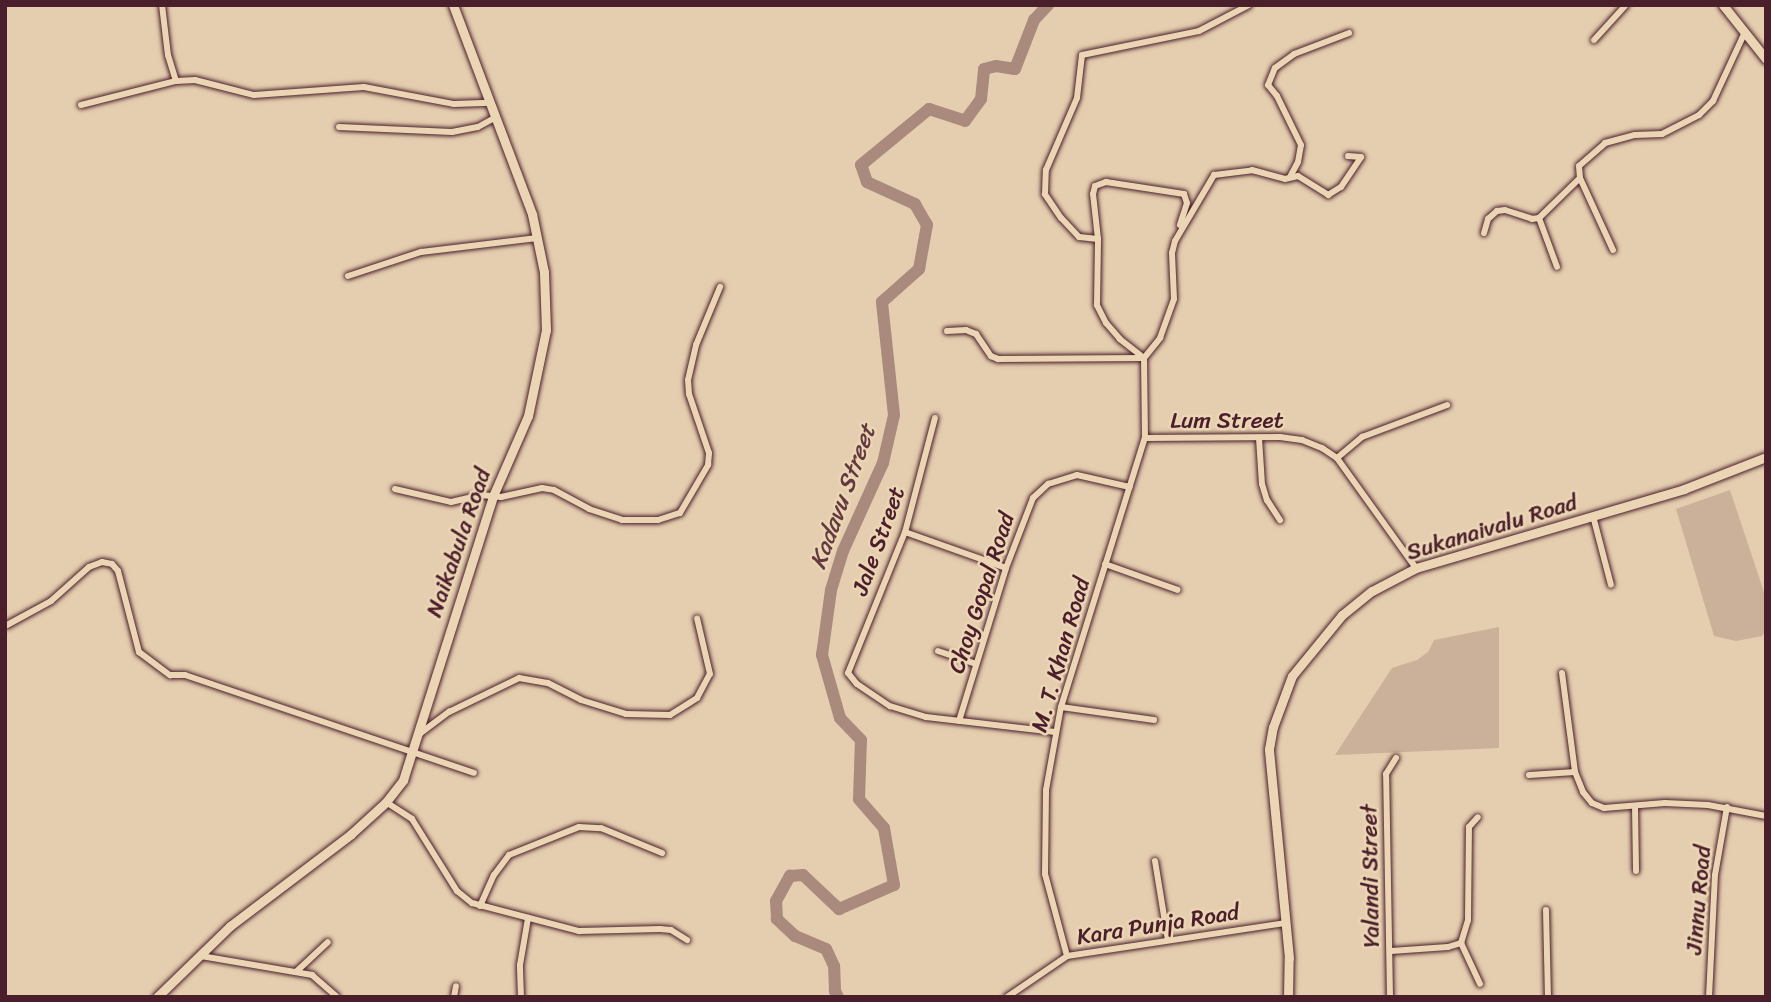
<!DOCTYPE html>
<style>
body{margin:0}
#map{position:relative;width:1771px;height:1002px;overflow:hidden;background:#e5ceaf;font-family:Sriracha,sans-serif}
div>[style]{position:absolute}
.green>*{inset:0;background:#cbb199}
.river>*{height:12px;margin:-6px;padding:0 6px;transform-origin:6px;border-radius:6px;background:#aa8a7c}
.roads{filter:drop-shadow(0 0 2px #4a1f2b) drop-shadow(0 0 2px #4a1f2b)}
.street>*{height:6px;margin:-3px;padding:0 3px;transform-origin:3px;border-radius:3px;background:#ebd5b4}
.secondary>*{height:9px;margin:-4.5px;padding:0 4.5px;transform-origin:4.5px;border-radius:4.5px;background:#ebd5b4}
span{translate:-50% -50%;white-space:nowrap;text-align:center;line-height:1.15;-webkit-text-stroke:5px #ebd5b4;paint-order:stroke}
.street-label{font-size:23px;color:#4a1f2b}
.water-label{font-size:24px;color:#623a3f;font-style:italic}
.frame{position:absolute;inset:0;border:7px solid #4a1f2b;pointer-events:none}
</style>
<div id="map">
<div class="green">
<div style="clip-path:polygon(1730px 490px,1766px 598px,1766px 631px,1762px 636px,1736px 641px,1714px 636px,1676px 509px)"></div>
<div style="clip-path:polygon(1499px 627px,1499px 748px,1335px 755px,1392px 668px,1417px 660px,1428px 652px,1434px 640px)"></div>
</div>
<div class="river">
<div style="left:838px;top:997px;width:7px;rotate:-117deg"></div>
<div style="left:835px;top:991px;width:25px;rotate:-92deg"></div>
<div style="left:834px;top:966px;width:19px;rotate:-115deg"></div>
<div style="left:826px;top:949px;width:34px;rotate:-157deg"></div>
<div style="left:795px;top:936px;width:25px;rotate:-137deg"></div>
<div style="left:777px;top:919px;width:18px;rotate:-93deg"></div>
<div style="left:776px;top:901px;width:29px;rotate:-61deg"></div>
<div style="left:790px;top:876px;width:13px;rotate:-4deg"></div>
<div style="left:803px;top:875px;width:50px;rotate:43.4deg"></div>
<div style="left:839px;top:909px;width:60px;rotate:-23.6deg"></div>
<div style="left:894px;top:885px;width:58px;rotate:-100deg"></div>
<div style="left:884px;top:828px;width:38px;rotate:-131deg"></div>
<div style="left:859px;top:799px;width:59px;rotate:-88.1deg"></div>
<div style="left:861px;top:740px;width:30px;rotate:-134deg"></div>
<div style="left:840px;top:718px;width:66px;rotate:-105.9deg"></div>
<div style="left:822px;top:655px;width:66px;rotate:-82.1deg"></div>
<div style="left:831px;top:590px;width:41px;rotate:-72.9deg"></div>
<div style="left:843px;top:551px;width:97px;rotate:-65.6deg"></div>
<div style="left:883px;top:463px;width:49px;rotate:-77.1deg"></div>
<div style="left:894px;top:415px;width:114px;rotate:-96.1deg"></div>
<div style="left:882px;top:302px;width:50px;rotate:-41.7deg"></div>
<div style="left:919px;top:269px;width:45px;rotate:-79.7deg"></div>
<div style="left:927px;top:225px;width:24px;rotate:-120deg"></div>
<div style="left:915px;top:204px;width:53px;rotate:-155.4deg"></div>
<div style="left:867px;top:182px;width:18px;rotate:-109deg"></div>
<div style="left:861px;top:165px;width:88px;rotate:-39.5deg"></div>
<div style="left:929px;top:109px;width:38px;rotate:18deg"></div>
<div style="left:965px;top:121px;width:27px;rotate:-54deg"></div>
<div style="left:981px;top:99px;width:30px;rotate:-84deg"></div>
<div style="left:984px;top:69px;width:12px;rotate:-14deg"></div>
<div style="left:996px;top:66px;width:19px;rotate:9deg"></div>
<div style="left:1015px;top:69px;width:53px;rotate:-68.8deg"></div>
<div style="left:1034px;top:20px;width:21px;rotate:-47deg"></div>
</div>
<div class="roads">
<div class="street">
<div style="left:162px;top:5px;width:50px;rotate:83.2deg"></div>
<div style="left:168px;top:55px;width:27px;rotate:73deg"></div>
<div style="left:1594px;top:40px;width:47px;rotate:-47.6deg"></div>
<div style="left:81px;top:105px;width:98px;rotate:-14.2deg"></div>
<div style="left:176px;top:81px;width:19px;rotate:-3deg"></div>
<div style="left:195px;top:80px;width:61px;rotate:14.3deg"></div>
<div style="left:254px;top:95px;width:110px;rotate:-4.2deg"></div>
<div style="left:364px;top:87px;width:92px;rotate:10.7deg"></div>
<div style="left:454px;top:104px;width:36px;rotate:-2deg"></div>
<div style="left:339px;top:127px;width:113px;rotate:2.5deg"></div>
<div style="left:452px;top:132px;width:26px;rotate:-11deg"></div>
<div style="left:478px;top:127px;width:21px;rotate:-29deg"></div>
<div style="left:1290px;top:177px;width:17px;rotate:-62deg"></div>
<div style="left:1298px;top:162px;width:17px;rotate:-80deg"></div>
<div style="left:1301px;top:145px;width:55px;rotate:-116.1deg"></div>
<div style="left:1277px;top:96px;width:14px;rotate:-129deg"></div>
<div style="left:1268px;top:85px;width:18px;rotate:-68deg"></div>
<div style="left:1275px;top:68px;width:24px;rotate:-36deg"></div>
<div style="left:1294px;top:54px;width:59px;rotate:-20.9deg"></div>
<div style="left:1539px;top:218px;width:52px;rotate:69.8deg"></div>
<div style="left:1484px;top:233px;width:15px;rotate:-74deg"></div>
<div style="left:1488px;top:219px;width:12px;rotate:-42deg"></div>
<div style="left:1497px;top:211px;width:8px;rotate:-7deg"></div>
<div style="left:1505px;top:210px;width:28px;rotate:18deg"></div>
<div style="left:1532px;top:219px;width:7px;rotate:-8deg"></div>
<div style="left:1539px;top:218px;width:57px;rotate:-44.3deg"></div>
<div style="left:1098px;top:239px;width:45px;rotate:-96.3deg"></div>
<div style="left:1093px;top:194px;width:8px;rotate:-76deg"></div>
<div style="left:1095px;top:186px;width:12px;rotate:-20deg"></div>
<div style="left:1106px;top:182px;width:79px;rotate:8.7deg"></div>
<div style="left:1184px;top:194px;width:9px;rotate:72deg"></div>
<div style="left:1187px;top:203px;width:23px;rotate:108deg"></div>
<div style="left:1613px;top:250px;width:79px;rotate:-114.6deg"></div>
<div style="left:1580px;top:178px;width:12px;rotate:-95deg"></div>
<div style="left:1579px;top:166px;width:35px;rotate:-41deg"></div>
<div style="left:1605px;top:143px;width:31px;rotate:-15deg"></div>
<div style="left:1635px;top:135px;width:27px;rotate:-2deg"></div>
<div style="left:1662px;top:134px;width:42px;rotate:-27.2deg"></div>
<div style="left:1699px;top:115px;width:20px;rotate:-45deg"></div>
<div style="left:1713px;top:101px;width:76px;rotate:-65.1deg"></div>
<div style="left:348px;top:276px;width:77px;rotate:-18.2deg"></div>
<div style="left:421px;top:252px;width:117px;rotate:-6.9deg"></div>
<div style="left:947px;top:331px;width:19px;rotate:-3deg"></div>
<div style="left:966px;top:330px;width:11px;rotate:22deg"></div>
<div style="left:976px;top:334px;width:27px;rotate:56deg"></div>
<div style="left:991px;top:356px;width:8px;rotate:23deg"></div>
<div style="left:998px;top:359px;width:146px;rotate:-0.4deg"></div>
<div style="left:1144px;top:358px;width:26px;rotate:-51deg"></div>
<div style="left:1160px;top:338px;width:41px;rotate:-70.3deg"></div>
<div style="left:1174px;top:299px;width:46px;rotate:-92.5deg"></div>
<div style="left:1172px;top:253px;width:12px;rotate:-76deg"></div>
<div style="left:1175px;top:241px;width:77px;rotate:-59.4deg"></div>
<div style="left:1214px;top:175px;width:38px;rotate:-7deg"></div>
<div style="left:1252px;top:170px;width:34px;rotate:15deg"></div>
<div style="left:1285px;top:179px;width:13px;rotate:-13deg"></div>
<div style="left:1298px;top:176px;width:36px;rotate:32deg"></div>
<div style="left:1328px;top:195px;width:15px;rotate:-32deg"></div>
<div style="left:1341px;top:187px;width:36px;rotate:-56deg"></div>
<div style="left:1361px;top:157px;width:13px;rotate:-176deg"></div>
<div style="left:935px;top:418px;width:118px;rotate:104.7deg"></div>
<div style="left:905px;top:532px;width:152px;rotate:112deg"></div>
<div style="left:848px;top:673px;width:14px;rotate:51deg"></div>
<div style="left:857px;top:684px;width:40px;rotate:34deg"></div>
<div style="left:890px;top:706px;width:38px;rotate:17deg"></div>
<div style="left:926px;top:717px;width:130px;rotate:6.6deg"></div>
<div style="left:1145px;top:438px;width:135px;rotate:-0.4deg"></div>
<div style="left:1280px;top:437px;width:22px;rotate:8deg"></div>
<div style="left:1302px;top:440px;width:22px;rotate:22deg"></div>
<div style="left:1322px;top:448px;width:18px;rotate:34deg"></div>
<div style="left:1337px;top:458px;width:135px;rotate:54.3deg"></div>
<div style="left:1259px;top:438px;width:46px;rotate:86.3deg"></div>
<div style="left:1262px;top:484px;width:17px;rotate:73deg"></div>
<div style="left:1267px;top:500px;width:24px;rotate:57deg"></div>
<div style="left:1337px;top:458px;width:33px;rotate:-40deg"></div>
<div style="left:1362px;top:437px;width:91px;rotate:-20.6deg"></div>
<div style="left:395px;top:489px;width:57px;rotate:13.1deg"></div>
<div style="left:451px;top:502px;width:31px;rotate:-13deg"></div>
<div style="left:481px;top:495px;width:20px;rotate:6deg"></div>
<div style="left:501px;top:497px;width:42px;rotate:-12.4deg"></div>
<div style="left:542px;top:488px;width:12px;rotate:9deg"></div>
<div style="left:554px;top:490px;width:40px;rotate:28deg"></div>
<div style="left:589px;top:509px;width:35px;rotate:18deg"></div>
<div style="left:622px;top:520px;width:36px"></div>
<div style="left:658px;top:520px;width:23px;rotate:-18deg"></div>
<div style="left:680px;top:513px;width:56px;rotate:-59.7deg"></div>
<div style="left:708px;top:465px;width:12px;rotate:-85deg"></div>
<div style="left:709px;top:453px;width:62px;rotate:-108.7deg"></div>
<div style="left:689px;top:394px;width:14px;rotate:-94deg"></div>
<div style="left:688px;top:380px;width:36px;rotate:-77deg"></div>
<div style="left:696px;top:345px;width:63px;rotate:-67.5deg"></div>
<div style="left:1593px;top:516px;width:71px;rotate:75.4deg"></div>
<div style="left:905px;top:532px;width:107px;rotate:19.6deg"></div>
<div style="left:1105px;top:564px;width:77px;rotate:19.6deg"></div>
<div style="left:7px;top:625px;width:50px;rotate:-28.6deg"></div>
<div style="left:51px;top:601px;width:51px;rotate:-41.8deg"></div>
<div style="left:89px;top:567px;width:14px;rotate:-21deg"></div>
<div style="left:102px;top:562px;width:10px;rotate:11deg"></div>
<div style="left:112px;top:564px;width:9px;rotate:49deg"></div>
<div style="left:118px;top:571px;width:84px;rotate:75.5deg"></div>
<div style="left:139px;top:652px;width:39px;rotate:37deg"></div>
<div style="left:170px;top:675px;width:15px"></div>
<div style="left:185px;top:675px;width:305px;rotate:18.7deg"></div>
<div style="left:938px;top:651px;width:40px;rotate:18.9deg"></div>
<div style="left:1562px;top:673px;width:100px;rotate:82.5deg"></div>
<div style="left:1575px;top:772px;width:22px;rotate:68deg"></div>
<div style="left:1583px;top:792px;width:14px;rotate:51deg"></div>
<div style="left:1592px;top:803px;width:13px;rotate:23deg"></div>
<div style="left:1604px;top:808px;width:61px;rotate:-4.7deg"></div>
<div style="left:1665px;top:803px;width:43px;rotate:2.7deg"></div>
<div style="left:1708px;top:805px;width:59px;rotate:10.7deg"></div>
<div style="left:1061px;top:707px;width:94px;rotate:8deg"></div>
<div style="left:959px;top:721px;width:160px;rotate:-72.9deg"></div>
<div style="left:1006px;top:568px;width:75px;rotate:-68.9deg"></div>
<div style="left:1033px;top:498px;width:21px;rotate:-43deg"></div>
<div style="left:1048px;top:484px;width:30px;rotate:-17deg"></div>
<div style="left:1077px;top:475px;width:54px;rotate:12.8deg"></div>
<div style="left:418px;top:735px;width:39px;rotate:-37deg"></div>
<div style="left:449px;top:712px;width:78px;rotate:-25.9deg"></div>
<div style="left:519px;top:678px;width:29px;rotate:10deg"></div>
<div style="left:548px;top:683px;width:37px;rotate:27deg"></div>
<div style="left:581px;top:700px;width:47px;rotate:17.3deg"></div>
<div style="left:626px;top:714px;width:44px;rotate:1.3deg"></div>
<div style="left:670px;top:715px;width:32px;rotate:-32deg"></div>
<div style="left:697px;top:698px;width:27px;rotate:-62deg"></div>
<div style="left:710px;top:674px;width:57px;rotate:-103.1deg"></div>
<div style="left:1529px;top:775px;width:46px;rotate:-3.7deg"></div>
<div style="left:386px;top:802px;width:31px;rotate:33deg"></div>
<div style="left:412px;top:819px;width:85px;rotate:58deg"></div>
<div style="left:457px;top:891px;width:19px;rotate:39deg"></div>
<div style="left:472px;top:903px;width:111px;rotate:14.7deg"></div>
<div style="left:579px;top:931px;width:81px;rotate:-1.4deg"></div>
<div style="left:660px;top:929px;width:11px;rotate:5deg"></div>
<div style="left:671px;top:930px;width:19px;rotate:32deg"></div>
<div style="left:1635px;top:806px;width:65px;rotate:89.1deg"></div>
<div style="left:1155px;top:861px;width:80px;rotate:80.7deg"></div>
<div style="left:480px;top:906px;width:34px;rotate:-66deg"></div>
<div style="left:494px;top:875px;width:25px;rotate:-53deg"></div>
<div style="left:509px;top:855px;width:75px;rotate:-21.8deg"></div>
<div style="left:579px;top:827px;width:22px;rotate:3deg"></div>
<div style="left:601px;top:828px;width:66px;rotate:22.3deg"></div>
<div style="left:1546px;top:910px;width:87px;rotate:88.7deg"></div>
<div style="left:1461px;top:943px;width:45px;rotate:65.1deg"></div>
<div style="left:1391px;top:951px;width:57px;rotate:-4deg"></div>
<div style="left:1448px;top:947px;width:14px;rotate:-17deg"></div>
<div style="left:1461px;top:943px;width:24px;rotate:-73deg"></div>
<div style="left:1468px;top:920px;width:93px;rotate:-89.4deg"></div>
<div style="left:1469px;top:827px;width:13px;rotate:-48deg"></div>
<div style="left:201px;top:956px;width:113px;rotate:9.7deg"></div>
<div style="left:312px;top:975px;width:33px;rotate:41deg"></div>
<div style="left:1067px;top:956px;width:85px;rotate:-105deg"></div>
<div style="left:1045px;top:874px;width:84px;rotate:-89.3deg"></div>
<div style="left:1046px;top:790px;width:84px;rotate:-79.8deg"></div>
<div style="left:1061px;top:707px;width:282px;rotate:-72.7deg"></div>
<div style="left:1145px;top:438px;width:80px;rotate:-90.7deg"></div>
<div style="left:1144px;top:358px;width:31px;rotate:-142deg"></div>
<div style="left:1120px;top:339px;width:21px;rotate:-131deg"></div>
<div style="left:1106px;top:323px;width:20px;rotate:-117deg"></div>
<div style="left:1097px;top:305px;width:66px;rotate:-89.1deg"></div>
<div style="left:1098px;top:239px;width:19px;rotate:-174deg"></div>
<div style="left:1079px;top:237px;width:26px;rotate:-133deg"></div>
<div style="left:1061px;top:218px;width:29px;rotate:-124deg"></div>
<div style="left:1045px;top:194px;width:24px;rotate:-88deg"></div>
<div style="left:1046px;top:170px;width:78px;rotate:-66.7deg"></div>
<div style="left:1077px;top:98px;width:43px;rotate:-83.4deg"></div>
<div style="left:1082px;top:55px;width:119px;rotate:-11.6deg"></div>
<div style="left:1199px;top:31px;width:56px;rotate:-27.5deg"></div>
<div style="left:297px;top:971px;width:42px;rotate:-43.1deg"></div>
<div style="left:454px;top:997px;width:11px;rotate:-80deg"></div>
<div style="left:521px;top:997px;width:32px;rotate:-92deg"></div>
<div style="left:520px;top:965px;width:48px;rotate:-80.3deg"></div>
<div style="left:1007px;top:997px;width:73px;rotate:-34.3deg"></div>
<div style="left:1067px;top:956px;width:220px;rotate:-8.6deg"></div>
<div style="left:1390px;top:997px;width:223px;rotate:-91deg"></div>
<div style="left:1386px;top:774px;width:19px;rotate:-58deg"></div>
<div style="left:1709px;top:997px;width:122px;rotate:-87.2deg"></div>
<div style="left:1715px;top:875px;width:69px;rotate:-80deg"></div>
</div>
<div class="secondary">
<div style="left:1723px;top:5px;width:69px;rotate:51.5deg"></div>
<div style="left:157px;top:997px;width:102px;rotate:-44.2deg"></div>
<div style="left:230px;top:926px;width:152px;rotate:-37.2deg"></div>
<div style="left:351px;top:834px;width:47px;rotate:-42.4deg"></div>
<div style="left:386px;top:802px;width:28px;rotate:-52deg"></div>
<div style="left:403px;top:780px;width:298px;rotate:-72.4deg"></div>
<div style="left:493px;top:496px;width:87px;rotate:-66.4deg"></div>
<div style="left:528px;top:416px;width:88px;rotate:-78.2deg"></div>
<div style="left:546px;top:330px;width:58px;rotate:-92deg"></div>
<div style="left:544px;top:272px;width:59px;rotate:-101.7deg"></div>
<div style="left:532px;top:214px;width:223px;rotate:-110.7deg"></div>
<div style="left:1288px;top:997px;width:39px;rotate:-89deg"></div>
<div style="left:1289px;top:958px;width:210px;rotate:-95.5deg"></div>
<div style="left:1269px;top:749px;width:22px;rotate:-80deg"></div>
<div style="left:1273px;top:727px;width:54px;rotate:-69.6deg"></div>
<div style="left:1292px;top:676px;width:79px;rotate:-50.7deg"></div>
<div style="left:1342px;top:615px;width:38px;rotate:-39deg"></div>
<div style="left:1372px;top:591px;width:50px;rotate:-27.6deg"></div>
<div style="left:1416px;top:568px;width:279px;rotate:-16.4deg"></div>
<div style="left:1684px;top:489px;width:88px;rotate:-21.3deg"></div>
</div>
</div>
<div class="street-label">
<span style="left:1227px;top:421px">Lum Street</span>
<span style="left:1492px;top:528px;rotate:-17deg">Sukanaivalu Road</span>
<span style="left:879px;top:541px;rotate:-70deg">Jale Street</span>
<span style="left:459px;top:543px;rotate:-71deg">Naikabula Road</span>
<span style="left:982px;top:593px;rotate:-72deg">Choy Gopal Road</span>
<span style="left:1061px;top:655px;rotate:-74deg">M. T. Khan Road</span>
<span style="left:1371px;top:876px;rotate:-91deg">Yalandi Street</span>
<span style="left:1699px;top:900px;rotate:-85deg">Jinnu Road</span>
<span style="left:1158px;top:925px;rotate:-9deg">Kara Punja Road</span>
</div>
<div class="water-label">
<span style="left:843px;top:497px;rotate:-70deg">Kadavu Street</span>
</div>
<div class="frame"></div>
</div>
